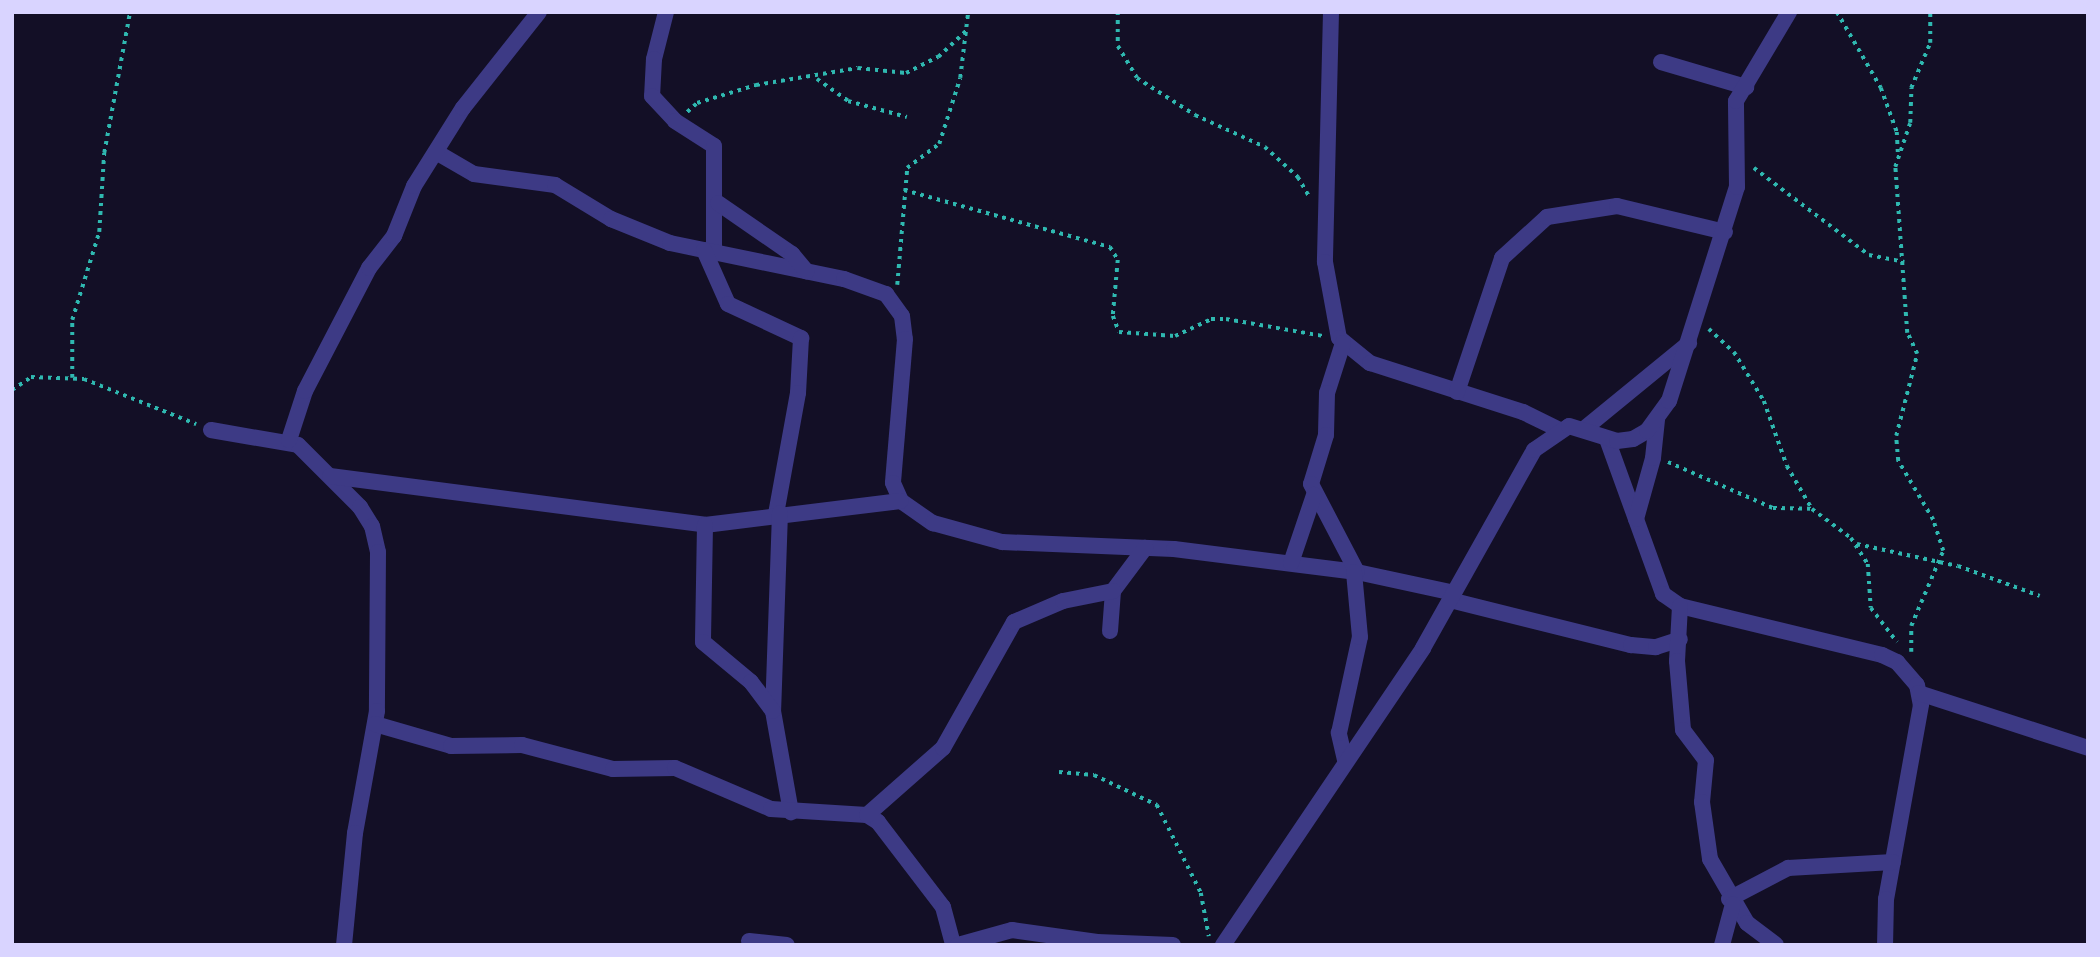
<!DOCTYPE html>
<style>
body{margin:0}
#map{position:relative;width:2100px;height:957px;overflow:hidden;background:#130f26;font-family:Lato,sans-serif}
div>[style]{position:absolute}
.path>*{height:3.5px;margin-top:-1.75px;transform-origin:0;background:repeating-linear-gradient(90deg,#2fb8b0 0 3.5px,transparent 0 8.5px)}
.street>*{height:16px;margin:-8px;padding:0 8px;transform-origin:8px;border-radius:8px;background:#3d3a85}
span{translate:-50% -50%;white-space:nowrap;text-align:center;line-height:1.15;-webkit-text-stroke:5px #130f26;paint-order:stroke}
.frame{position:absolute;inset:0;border:14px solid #d9d4ff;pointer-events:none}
</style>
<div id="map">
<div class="path">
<div style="left:1118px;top:12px;width:34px;rotate:90deg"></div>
<div style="left:1118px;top:46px;width:37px;rotate:59deg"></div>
<div style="left:1137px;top:78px;width:69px;rotate:32.5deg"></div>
<div style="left:1195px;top:115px;width:77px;rotate:24.6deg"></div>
<div style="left:1265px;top:147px;width:45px;rotate:42.3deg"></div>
<div style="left:1298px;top:177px;width:22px;rotate:60deg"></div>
<div style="left:1837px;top:12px;width:88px;rotate:59.9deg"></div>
<div style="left:1881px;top:88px;width:47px;rotate:70deg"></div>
<div style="left:1897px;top:132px;width:22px;rotate:87deg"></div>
<div style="left:817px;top:79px;width:38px;rotate:35deg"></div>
<div style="left:848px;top:101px;width:61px;rotate:15.2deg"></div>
<div style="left:687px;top:112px;width:13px;rotate:-42deg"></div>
<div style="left:697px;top:103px;width:62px;rotate:-17deg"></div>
<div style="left:756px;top:85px;width:103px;rotate:-9.5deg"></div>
<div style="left:858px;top:68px;width:48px;rotate:5.9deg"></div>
<div style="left:906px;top:73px;width:36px;rotate:-27deg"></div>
<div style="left:938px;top:57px;width:38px;rotate:-43deg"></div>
<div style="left:1754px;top:168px;width:144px;rotate:37.1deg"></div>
<div style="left:1869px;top:255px;width:36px;rotate:11deg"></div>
<div style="left:904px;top:190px;width:214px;rotate:15.5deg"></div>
<div style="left:1110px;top:247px;width:15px;rotate:58deg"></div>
<div style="left:1118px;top:260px;width:56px;rotate:95.1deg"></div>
<div style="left:1113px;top:316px;width:17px;rotate:69deg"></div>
<div style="left:1119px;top:332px;width:56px;rotate:4.1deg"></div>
<div style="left:1175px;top:336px;width:40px;rotate:-25deg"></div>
<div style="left:1211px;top:319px;width:15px"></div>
<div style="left:1226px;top:319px;width:98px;rotate:9.9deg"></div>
<div style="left:897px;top:285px;width:117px;rotate:-85.1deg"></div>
<div style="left:907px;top:168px;width:40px;rotate:-37deg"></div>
<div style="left:939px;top:144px;width:69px;rotate:-72.3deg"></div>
<div style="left:960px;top:78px;width:66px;rotate:-83.1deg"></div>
<div style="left:1709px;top:329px;width:34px;rotate:43deg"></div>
<div style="left:1734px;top:352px;width:57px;rotate:58.5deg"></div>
<div style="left:1764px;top:401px;width:69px;rotate:70.5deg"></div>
<div style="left:1787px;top:466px;width:50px;rotate:59.8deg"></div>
<div style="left:72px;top:378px;width:58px;rotate:-90deg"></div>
<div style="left:72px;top:320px;width:92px;rotate:-72.9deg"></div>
<div style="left:99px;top:232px;width:79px;rotate:-86.4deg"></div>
<div style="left:104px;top:153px;width:143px;rotate:-79.6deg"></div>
<div style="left:12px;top:390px;width:23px;rotate:-34deg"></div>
<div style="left:31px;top:377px;width:53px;rotate:2.2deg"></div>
<div style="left:84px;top:379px;width:121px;rotate:21.9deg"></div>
<div style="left:1668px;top:462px;width:115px;rotate:23.7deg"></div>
<div style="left:1773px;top:508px;width:39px;rotate:1deg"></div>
<div style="left:1812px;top:509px;width:49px;rotate:36.6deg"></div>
<div style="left:1851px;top:538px;width:31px;rotate:57deg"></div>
<div style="left:1868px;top:564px;width:44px;rotate:86.1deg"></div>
<div style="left:1871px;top:608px;width:43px;rotate:52.6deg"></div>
<div style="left:1857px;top:544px;width:103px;rotate:12.3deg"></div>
<div style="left:1958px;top:566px;width:87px;rotate:20.1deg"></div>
<div style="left:1911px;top:652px;width:26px;rotate:-90deg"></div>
<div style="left:1911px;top:626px;width:82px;rotate:-66.9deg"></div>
<div style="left:1943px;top:551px;width:33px;rotate:-108deg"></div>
<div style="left:1933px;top:520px;width:69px;rotate:-120.7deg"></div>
<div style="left:1898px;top:461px;width:25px;rotate:-95deg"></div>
<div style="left:1896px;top:436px;width:85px;rotate:-75.6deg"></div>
<div style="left:1917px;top:354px;width:23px;rotate:-115deg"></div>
<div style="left:1907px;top:333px;width:166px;rotate:-94.1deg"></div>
<div style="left:1895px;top:167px;width:46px;rotate:-71.2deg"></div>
<div style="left:1910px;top:123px;width:35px;rotate:-88deg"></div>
<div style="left:1911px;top:88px;width:49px;rotate:-67.1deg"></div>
<div style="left:1930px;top:43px;width:31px;rotate:-90deg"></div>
<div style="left:1059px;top:772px;width:35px;rotate:5deg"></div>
<div style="left:1094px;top:775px;width:70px;rotate:25.5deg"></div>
<div style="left:1157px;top:805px;width:98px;rotate:63.4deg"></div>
<div style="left:1201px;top:893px;width:44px;rotate:79.5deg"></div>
</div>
<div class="street">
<div style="left:666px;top:12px;width:49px;rotate:104.3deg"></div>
<div style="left:654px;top:59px;width:37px;rotate:93deg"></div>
<div style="left:652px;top:96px;width:34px;rotate:47deg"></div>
<div style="left:675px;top:121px;width:46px;rotate:32.7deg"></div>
<div style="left:714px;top:146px;width:106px;rotate:90deg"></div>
<div style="left:1331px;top:12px;width:250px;rotate:91.4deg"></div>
<div style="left:1325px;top:262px;width:77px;rotate:79.6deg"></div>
<div style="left:1339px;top:338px;width:40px;rotate:39deg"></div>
<div style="left:1370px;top:363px;width:161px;rotate:17.8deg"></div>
<div style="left:1523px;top:412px;width:39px;rotate:26deg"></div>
<div style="left:1661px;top:62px;width:89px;rotate:16.4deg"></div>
<div style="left:436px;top:152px;width:44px;rotate:30.1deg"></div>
<div style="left:474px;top:174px;width:82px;rotate:7.7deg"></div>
<div style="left:555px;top:185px;width:66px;rotate:31.3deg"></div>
<div style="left:611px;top:219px;width:64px;rotate:22.1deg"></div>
<div style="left:670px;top:243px;width:178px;rotate:11.7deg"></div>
<div style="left:844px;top:279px;width:45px;rotate:19.7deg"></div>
<div style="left:886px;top:294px;width:27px;rotate:54deg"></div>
<div style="left:902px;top:316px;width:23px;rotate:83deg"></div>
<div style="left:905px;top:339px;width:144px;rotate:94.8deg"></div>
<div style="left:893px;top:483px;width:20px;rotate:66deg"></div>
<div style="left:901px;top:501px;width:39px;rotate:35deg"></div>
<div style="left:933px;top:523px;width:72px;rotate:15.4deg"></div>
<div style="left:1002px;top:542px;width:172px;rotate:2.3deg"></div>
<div style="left:1174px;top:549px;width:184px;rotate:7.2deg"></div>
<div style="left:1357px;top:572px;width:99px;rotate:12.2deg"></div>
<div style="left:718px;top:203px;width:90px;rotate:34.6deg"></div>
<div style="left:792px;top:254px;width:23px;rotate:50deg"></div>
<div style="left:704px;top:250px;width:59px;rotate:66deg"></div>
<div style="left:728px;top:304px;width:81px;rotate:25deg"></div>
<div style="left:801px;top:338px;width:55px;rotate:93.1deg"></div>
<div style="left:798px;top:393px;width:123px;rotate:100.3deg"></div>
<div style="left:1343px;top:343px;width:52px;rotate:107.7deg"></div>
<div style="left:1327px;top:393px;width:42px;rotate:91.4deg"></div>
<div style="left:1326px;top:435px;width:51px;rotate:107deg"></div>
<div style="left:1311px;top:484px;width:99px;rotate:62.4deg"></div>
<div style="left:1457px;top:392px;width:141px;rotate:-71.4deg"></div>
<div style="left:1502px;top:258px;width:61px;rotate:-42.3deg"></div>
<div style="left:1547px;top:217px;width:71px;rotate:-8.9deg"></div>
<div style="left:1617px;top:206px;width:111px;rotate:13.5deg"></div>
<div style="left:1584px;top:429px;width:136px;rotate:-39.3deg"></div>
<div style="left:211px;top:430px;width:88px;rotate:9.8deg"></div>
<div style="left:298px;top:445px;width:88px;rotate:45deg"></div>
<div style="left:360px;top:507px;width:22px;rotate:58deg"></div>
<div style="left:372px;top:526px;width:27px;rotate:77deg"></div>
<div style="left:378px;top:552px;width:159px;rotate:90.4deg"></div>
<div style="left:377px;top:711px;width:124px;rotate:100.2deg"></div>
<div style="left:355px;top:833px;width:113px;rotate:95.6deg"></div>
<div style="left:1607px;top:439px;width:165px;rotate:70.1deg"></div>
<div style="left:1663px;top:594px;width:21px;rotate:35deg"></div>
<div style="left:1680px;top:606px;width:208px;rotate:13.6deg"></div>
<div style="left:1882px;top:655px;width:17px;rotate:25deg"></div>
<div style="left:1897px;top:662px;width:30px;rotate:49deg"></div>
<div style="left:1917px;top:685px;width:20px;rotate:79deg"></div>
<div style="left:1921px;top:705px;width:197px;rotate:100.2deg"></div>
<div style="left:1886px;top:899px;width:46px;rotate:91.2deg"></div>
<div style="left:289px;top:440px;width:52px;rotate:-71.9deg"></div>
<div style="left:305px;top:391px;width:139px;rotate:-62.5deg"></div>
<div style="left:369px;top:268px;width:41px;rotate:-52deg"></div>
<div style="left:394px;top:236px;width:54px;rotate:-68.2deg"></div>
<div style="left:414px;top:186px;width:92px;rotate:-57.9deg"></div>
<div style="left:463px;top:108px;width:122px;rotate:-51.6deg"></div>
<div style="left:330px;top:476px;width:378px;rotate:7.4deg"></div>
<div style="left:705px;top:525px;width:197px;rotate:-7deg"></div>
<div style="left:780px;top:513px;width:198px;rotate:92deg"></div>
<div style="left:773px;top:711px;width:103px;rotate:79.9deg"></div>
<div style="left:1636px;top:519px;width:63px;rotate:-74.4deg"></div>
<div style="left:1653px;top:458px;width:39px;rotate:-84deg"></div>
<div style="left:705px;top:525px;width:117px;rotate:91deg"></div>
<div style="left:703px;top:642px;width:62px;rotate:39.8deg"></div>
<div style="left:751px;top:682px;width:36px;rotate:53deg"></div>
<div style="left:1291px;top:563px;width:72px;rotate:-71.3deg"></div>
<div style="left:1450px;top:600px;width:187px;rotate:14deg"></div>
<div style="left:1631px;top:645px;width:25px;rotate:5deg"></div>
<div style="left:1656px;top:647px;width:25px;rotate:-18deg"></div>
<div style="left:1680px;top:606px;width:55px;rotate:93.1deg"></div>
<div style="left:1677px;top:661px;width:69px;rotate:85deg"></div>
<div style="left:1683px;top:730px;width:38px;rotate:53deg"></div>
<div style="left:1706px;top:760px;width:42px;rotate:95.4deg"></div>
<div style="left:1702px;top:802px;width:58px;rotate:82deg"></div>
<div style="left:1710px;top:859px;width:74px;rotate:60deg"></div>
<div style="left:1747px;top:923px;width:36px;rotate:37deg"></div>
<div style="left:1110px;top:631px;width:40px;rotate:-85.7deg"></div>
<div style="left:1113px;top:591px;width:54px;rotate:-53.3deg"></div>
<div style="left:1919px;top:693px;width:178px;rotate:18deg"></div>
<div style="left:375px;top:724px;width:79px;rotate:16.1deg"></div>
<div style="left:451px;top:746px;width:71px;rotate:-0.8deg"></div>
<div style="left:522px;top:745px;width:94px;rotate:14.8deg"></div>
<div style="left:613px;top:769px;width:62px;rotate:-0.9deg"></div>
<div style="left:675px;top:768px;width:104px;rotate:23.1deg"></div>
<div style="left:771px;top:809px;width:96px;rotate:3.6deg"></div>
<div style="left:867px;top:815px;width:13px;rotate:32deg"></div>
<div style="left:878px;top:822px;width:107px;rotate:52.6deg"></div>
<div style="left:943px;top:907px;width:39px;rotate:75deg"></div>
<div style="left:1345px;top:760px;width:28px;rotate:-103deg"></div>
<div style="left:1339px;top:733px;width:98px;rotate:-77.7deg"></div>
<div style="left:1360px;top:637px;width:65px;rotate:-95.3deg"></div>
<div style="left:867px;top:815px;width:101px;rotate:-41.4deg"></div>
<div style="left:943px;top:748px;width:145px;rotate:-60.6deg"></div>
<div style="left:1014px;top:622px;width:53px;rotate:-23.2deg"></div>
<div style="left:1063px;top:601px;width:51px;rotate:-11.3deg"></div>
<div style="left:1729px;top:899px;width:67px;rotate:-27.7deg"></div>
<div style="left:1788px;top:868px;width:105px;rotate:-3.3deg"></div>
<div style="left:749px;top:941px;width:38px;rotate:6deg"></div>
<div style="left:958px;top:945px;width:56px;rotate:-15.5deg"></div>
<div style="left:1012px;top:930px;width:86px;rotate:8deg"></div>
<div style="left:1097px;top:942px;width:76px;rotate:2.3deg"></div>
<div style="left:1223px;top:945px;width:358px;rotate:-56deg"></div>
<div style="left:1423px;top:648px;width:227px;rotate:-60.7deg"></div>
<div style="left:1534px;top:450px;width:42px;rotate:-34.4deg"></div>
<div style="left:1569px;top:426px;width:50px;rotate:17.4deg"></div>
<div style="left:1617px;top:441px;width:16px;rotate:-7deg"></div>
<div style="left:1633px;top:439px;width:16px;rotate:-30deg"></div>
<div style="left:1647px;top:431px;width:37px;rotate:-54deg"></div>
<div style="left:1669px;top:401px;width:225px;rotate:-72.4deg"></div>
<div style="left:1737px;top:187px;width:86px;rotate:-90.7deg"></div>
<div style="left:1736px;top:101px;width:104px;rotate:-59.2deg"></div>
<div style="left:1722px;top:945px;width:42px;rotate:-75deg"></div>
</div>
<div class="frame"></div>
</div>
